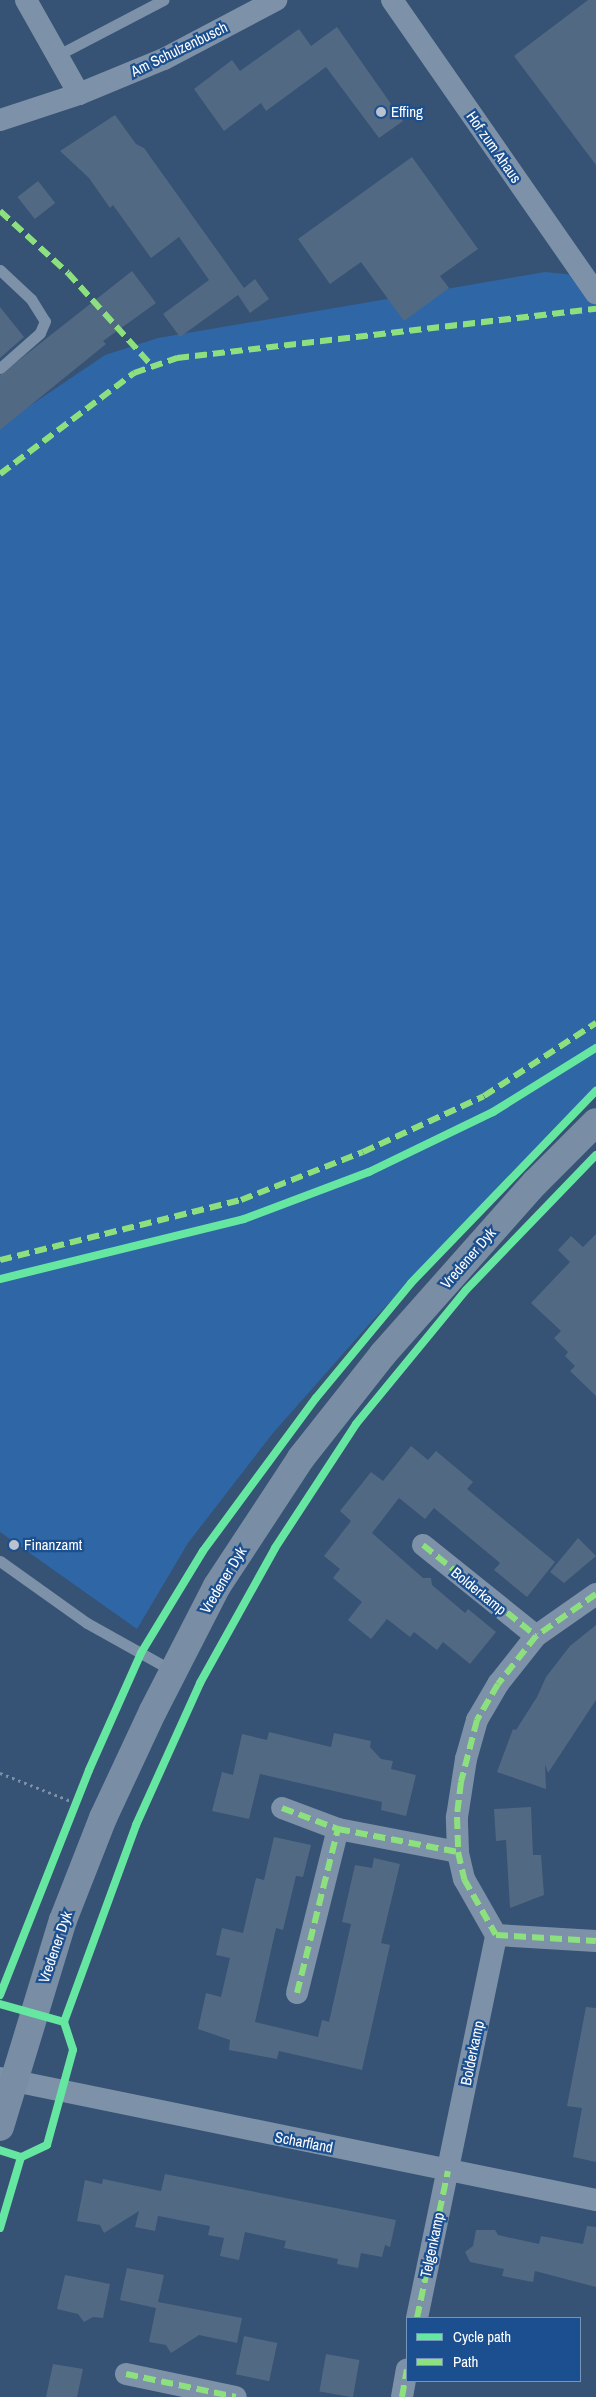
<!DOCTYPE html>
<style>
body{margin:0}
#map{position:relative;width:596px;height:2397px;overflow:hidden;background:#365274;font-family:"Archivo Narrow",sans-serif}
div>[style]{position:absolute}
.green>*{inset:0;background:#2f66a5}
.building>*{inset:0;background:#526984;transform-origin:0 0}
.path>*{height:3px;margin-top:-1.5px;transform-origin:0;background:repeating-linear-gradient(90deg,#7d92a8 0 2.5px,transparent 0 6.5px)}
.service>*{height:11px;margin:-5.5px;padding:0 5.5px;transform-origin:5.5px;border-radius:5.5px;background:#7d92a8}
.minor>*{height:22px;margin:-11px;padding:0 11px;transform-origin:11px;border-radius:11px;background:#7d92a8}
.secondary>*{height:28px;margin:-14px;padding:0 14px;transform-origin:14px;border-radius:14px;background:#798da4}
.quiet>*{height:6px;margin-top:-3px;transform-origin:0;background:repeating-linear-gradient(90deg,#8de07e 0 12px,transparent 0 18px)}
.cycleway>*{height:8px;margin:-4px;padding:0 4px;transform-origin:4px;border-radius:4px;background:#66e7a1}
.dots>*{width:14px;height:14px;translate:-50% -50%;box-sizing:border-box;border:2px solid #1b4f8f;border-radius:50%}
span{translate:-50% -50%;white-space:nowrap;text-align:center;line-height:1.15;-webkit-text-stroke:4.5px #1b4f8f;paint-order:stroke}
.street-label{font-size:15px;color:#fff}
.poi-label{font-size:15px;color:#fff}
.left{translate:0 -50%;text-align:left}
.legend{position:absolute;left:406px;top:2317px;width:175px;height:65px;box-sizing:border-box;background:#1b4f8f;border:1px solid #7695bc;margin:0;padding:6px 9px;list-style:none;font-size:15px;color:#fff}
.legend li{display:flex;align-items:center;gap:10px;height:25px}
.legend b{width:25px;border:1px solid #7695bc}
</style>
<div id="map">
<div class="green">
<div style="clip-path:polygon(545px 272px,596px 277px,596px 1085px,372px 1321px,273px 1433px,188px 1543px,137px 1629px,0 1532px,0 426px,105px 355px,158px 338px)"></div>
</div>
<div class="building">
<div style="clip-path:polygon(588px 0,596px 0,596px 165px,514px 56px)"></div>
<div style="clip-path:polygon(337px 27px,403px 121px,379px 138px,326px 67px,266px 111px,261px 103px,224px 131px,194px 89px,232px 60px,240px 71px,299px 29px,311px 46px)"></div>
<div style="clip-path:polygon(115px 115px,136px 144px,144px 148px,244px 288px,255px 279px,269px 299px,250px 313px,238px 295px,180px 337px,163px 314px,209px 280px,179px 237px,151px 258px,113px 205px,110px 208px,89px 178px,60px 151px)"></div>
<div style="clip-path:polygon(412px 157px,478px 249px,440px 276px,449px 288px,404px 321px,361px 262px,330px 284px,298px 239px)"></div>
<div style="left:38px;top:181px;width:28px;height:26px;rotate:52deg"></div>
<div style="clip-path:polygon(132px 271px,156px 303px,103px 341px,106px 344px,0 430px,0 375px)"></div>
<div style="clip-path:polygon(0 307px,24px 337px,0 358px)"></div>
<div style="clip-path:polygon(596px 1234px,596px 1396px,570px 1371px,575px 1366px,565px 1356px,568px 1352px,554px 1338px,561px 1331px,531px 1303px,570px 1262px,558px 1250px,571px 1236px,583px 1247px)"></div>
<div style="clip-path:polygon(411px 1446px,428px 1460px,436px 1451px,473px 1482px,467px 1489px,555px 1562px,527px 1597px,494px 1570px,500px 1563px,434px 1508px,425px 1519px,399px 1498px,372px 1533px,423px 1578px,431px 1578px,432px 1585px,465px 1613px,468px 1609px,496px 1632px,470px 1664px,443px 1642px,437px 1650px,414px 1632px,410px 1637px,387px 1619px,371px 1639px,348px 1620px,362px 1602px,333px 1578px,340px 1569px,324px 1556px,351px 1521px,340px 1511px,371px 1472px,383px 1481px)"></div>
<div style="clip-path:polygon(578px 1538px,596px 1556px,564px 1583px,550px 1572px)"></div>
<div style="clip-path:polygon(596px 1625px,596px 1700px,548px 1773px,545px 1764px,546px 1789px,497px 1772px,513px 1729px,516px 1730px,537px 1697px,546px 1677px,570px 1646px)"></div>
<div style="clip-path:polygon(269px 1732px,331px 1747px,334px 1733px,371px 1741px,370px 1747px,381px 1759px,393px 1761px,391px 1769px,416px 1775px,406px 1816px,381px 1810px,382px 1802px,260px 1774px,249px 1819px,212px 1811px,222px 1772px,233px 1775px,242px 1734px,267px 1740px)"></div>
<div style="clip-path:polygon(531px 1807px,533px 1855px,541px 1855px,544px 1895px,510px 1908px,506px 1840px,496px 1841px,494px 1809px)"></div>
<div style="clip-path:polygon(274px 1837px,311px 1845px,303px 1877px,296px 1876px,283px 1930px,276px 1928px,255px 2022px,318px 2037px,322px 2020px,329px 2022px,351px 1924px,342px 1922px,355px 1865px,372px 1868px,374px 1858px,400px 1864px,381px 1943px,390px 1945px,362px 2070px,279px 2051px,277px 2059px,229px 2050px,230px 2040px,198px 2029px,206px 1993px,221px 1997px,230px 1958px,216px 1955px,222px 1928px,243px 1933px,256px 1878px,264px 1880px)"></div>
<div style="clip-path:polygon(586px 2007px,596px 2008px,596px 2162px,573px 2157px,582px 2108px,567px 2106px)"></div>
<div style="clip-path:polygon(165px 2174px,396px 2220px,390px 2247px,385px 2245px,382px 2257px,361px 2253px,358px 2268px,337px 2264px,338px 2259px,284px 2248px,286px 2241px,245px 2232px,239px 2260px,220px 2256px,224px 2238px,208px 2235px,210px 2226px,158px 2216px,155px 2231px,135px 2227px,139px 2211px,104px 2233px,100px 2225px,77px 2221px,85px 2180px,102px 2184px,103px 2179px,161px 2191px)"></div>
<div style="clip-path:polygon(587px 2226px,596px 2227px,596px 2287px,535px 2271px,533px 2282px,502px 2276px,504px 2269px,470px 2262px,465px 2252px,473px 2246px,476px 2230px,495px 2230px,498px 2235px,539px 2244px,541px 2236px,583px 2244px)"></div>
<div style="clip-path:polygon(127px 2268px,164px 2275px,158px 2302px,242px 2318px,237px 2343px,199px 2335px,171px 2353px,166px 2345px,149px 2342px,156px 2308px,120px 2300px)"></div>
<div style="clip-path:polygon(65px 2275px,110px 2284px,103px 2318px,93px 2317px,84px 2322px,78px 2314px,57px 2309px)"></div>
<div style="left:244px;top:2336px;width:34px;height:39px;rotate:12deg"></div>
<div style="left:326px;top:2354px;width:34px;height:38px;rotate:10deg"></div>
<div style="clip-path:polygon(53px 2364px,83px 2369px,77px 2397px,46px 2397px)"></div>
</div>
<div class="path">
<div style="left:0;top:1773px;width:82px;rotate:21.5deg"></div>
</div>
<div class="service">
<div style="left:58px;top:55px;width:119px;rotate:-27.6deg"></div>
<div style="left:0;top:270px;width:42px;rotate:43.1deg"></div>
<div style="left:31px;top:299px;width:26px;rotate:58deg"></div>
<div style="left:45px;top:321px;width:13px;rotate:113deg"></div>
<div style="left:40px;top:333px;width:53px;rotate:138.8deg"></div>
<div style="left:0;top:1561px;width:107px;rotate:35.5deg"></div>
<div style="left:87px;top:1623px;width:98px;rotate:29.2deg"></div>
</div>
<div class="minor">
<div style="left:26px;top:0;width:108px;rotate:60.6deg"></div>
<div style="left:392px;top:0;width:357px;rotate:55.2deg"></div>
<div style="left:0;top:120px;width:83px;rotate:-18.2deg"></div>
<div style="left:79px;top:94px;width:92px;rotate:-22.4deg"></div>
<div style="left:164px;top:59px;width:127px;rotate:-27.8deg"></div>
<div style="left:423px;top:1545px;width:145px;rotate:38.8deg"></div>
<div style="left:282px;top:1808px;width:60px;rotate:20.6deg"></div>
<div style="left:496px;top:1935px;width:100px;rotate:3.4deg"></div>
<div style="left:297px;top:1993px;width:169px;rotate:-76deg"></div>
<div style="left:338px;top:1829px;width:122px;rotate:10.9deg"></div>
<div style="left:0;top:2078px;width:608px;rotate:11.57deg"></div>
<div style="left:417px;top:2318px;width:391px;rotate:-78.3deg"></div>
<div style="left:496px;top:1935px;width:64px;rotate:-119.7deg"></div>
<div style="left:464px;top:1879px;width:28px;rotate:-103deg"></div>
<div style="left:458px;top:1852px;width:35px;rotate:-92deg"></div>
<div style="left:457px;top:1817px;width:59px;rotate:-81.2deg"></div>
<div style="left:466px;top:1759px;width:41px;rotate:-74.2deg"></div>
<div style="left:477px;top:1720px;width:42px;rotate:-59.7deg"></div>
<div style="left:498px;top:1684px;width:61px;rotate:-51.6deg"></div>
<div style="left:536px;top:1636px;width:73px;rotate:-35deg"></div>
<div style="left:126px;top:2374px;width:112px;rotate:11.8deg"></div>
<div style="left:402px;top:2397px;width:28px;rotate:-80deg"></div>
</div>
<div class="secondary">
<div style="left:0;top:2127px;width:216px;rotate:-73.1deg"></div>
<div style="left:63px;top:1920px;width:110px;rotate:-68.6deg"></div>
<div style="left:103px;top:1818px;width:118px;rotate:-65deg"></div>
<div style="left:153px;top:1711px;width:140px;rotate:-62.9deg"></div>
<div style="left:217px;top:1586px;width:153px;rotate:-56.7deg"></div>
<div style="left:301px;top:1458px;width:132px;rotate:-51.7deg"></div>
<div style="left:383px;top:1354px;width:229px;rotate:-48.4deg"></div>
<div style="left:535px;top:1183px;width:86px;rotate:-45deg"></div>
</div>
<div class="quiet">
<div style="left:0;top:211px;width:92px;rotate:42.4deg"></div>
<div style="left:68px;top:273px;width:125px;rotate:47.9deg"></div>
<div style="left:0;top:474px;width:168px;rotate:-37deg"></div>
<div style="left:134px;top:373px;width:46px;rotate:-19.2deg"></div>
<div style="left:177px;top:358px;width:422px;rotate:-6.7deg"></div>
<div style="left:0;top:1260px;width:248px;rotate:-14deg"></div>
<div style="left:241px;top:1200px;width:131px;rotate:-21.5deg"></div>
<div style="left:363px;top:1152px;width:133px;rotate:-24.8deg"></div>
<div style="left:484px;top:1096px;width:134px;rotate:-33.1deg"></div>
<div style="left:423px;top:1545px;width:145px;rotate:38.8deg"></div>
<div style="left:596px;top:1594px;width:73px;rotate:145deg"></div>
<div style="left:536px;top:1636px;width:61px;rotate:128.4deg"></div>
<div style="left:498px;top:1684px;width:42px;rotate:120.3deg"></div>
<div style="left:477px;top:1720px;width:64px;rotate:104.5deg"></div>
<div style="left:461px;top:1782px;width:35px;rotate:97deg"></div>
<div style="left:457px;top:1817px;width:35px;rotate:88deg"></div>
<div style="left:458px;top:1852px;width:28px;rotate:77deg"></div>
<div style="left:464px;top:1879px;width:64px;rotate:60.3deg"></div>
<div style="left:496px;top:1935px;width:100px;rotate:3.4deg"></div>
<div style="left:282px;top:1808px;width:60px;rotate:20.6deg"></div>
<div style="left:297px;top:1993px;width:169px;rotate:-76deg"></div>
<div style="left:338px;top:1829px;width:122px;rotate:10.9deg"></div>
<div style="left:417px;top:2318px;width:150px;rotate:-78.1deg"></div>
<div style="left:126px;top:2374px;width:112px;rotate:11.8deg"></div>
<div style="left:402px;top:2397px;width:28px;rotate:-80deg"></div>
</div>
<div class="cycleway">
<div style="left:0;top:1279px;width:251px;rotate:-13.8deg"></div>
<div style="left:244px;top:1219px;width:134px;rotate:-20.6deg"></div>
<div style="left:369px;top:1172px;width:138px;rotate:-25.8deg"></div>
<div style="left:493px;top:1112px;width:121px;rotate:-31.9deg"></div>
<div style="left:0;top:1995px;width:242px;rotate:-68.4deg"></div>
<div style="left:89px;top:1770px;width:128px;rotate:-66deg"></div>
<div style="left:141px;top:1653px;width:119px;rotate:-58.7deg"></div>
<div style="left:203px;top:1551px;width:190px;rotate:-53.6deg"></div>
<div style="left:316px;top:1398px;width:149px;rotate:-50.4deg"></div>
<div style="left:411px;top:1283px;width:267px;rotate:-46.1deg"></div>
<div style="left:0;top:2004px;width:66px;rotate:15.7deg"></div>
<div style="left:64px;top:2022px;width:29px;rotate:72deg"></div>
<div style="left:73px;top:2050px;width:98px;rotate:105.3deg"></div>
<div style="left:47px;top:2145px;width:29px;rotate:155deg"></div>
<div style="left:21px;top:2157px;width:22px;rotate:-162deg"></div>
<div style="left:64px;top:2022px;width:210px;rotate:-69.9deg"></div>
<div style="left:136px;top:1825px;width:156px;rotate:-65.7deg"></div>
<div style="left:200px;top:1683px;width:154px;rotate:-60.9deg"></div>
<div style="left:275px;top:1548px;width:148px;rotate:-56.8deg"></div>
<div style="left:356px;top:1424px;width:173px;rotate:-50.6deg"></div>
<div style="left:466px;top:1290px;width:187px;rotate:-46.1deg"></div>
<div style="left:0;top:2228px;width:74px;rotate:-73.5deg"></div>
</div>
<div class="dots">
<div style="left:381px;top:112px;background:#b9c2ce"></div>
<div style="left:14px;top:1545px;background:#b9c2ce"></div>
</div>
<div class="street-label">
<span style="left:179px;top:49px;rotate:-26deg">Am Schulzenbusch</span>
<span style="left:494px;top:147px;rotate:55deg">Hof zum Ahaus</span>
<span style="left:468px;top:1258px;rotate:-49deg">Vredener Dyk</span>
<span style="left:223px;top:1580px;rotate:-59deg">Vredener Dyk</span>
<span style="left:479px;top:1591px;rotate:39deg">Bolderkamp</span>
<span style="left:55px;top:1947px;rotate:-71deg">Vredener Dyk</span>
<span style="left:472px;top:2053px;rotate:-78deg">Bolderkamp</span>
<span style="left:304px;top:2142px;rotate:11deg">Scharfland</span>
<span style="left:432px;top:2245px;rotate:-78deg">Telgenkamp</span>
</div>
<div class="poi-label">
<span class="left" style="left:391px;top:112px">Effing</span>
<span class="left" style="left:24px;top:1545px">Finanzamt</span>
</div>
<ul class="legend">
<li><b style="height:6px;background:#66e7a1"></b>Cycle path</li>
<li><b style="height:6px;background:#8de07e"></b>Path</li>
</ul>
</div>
